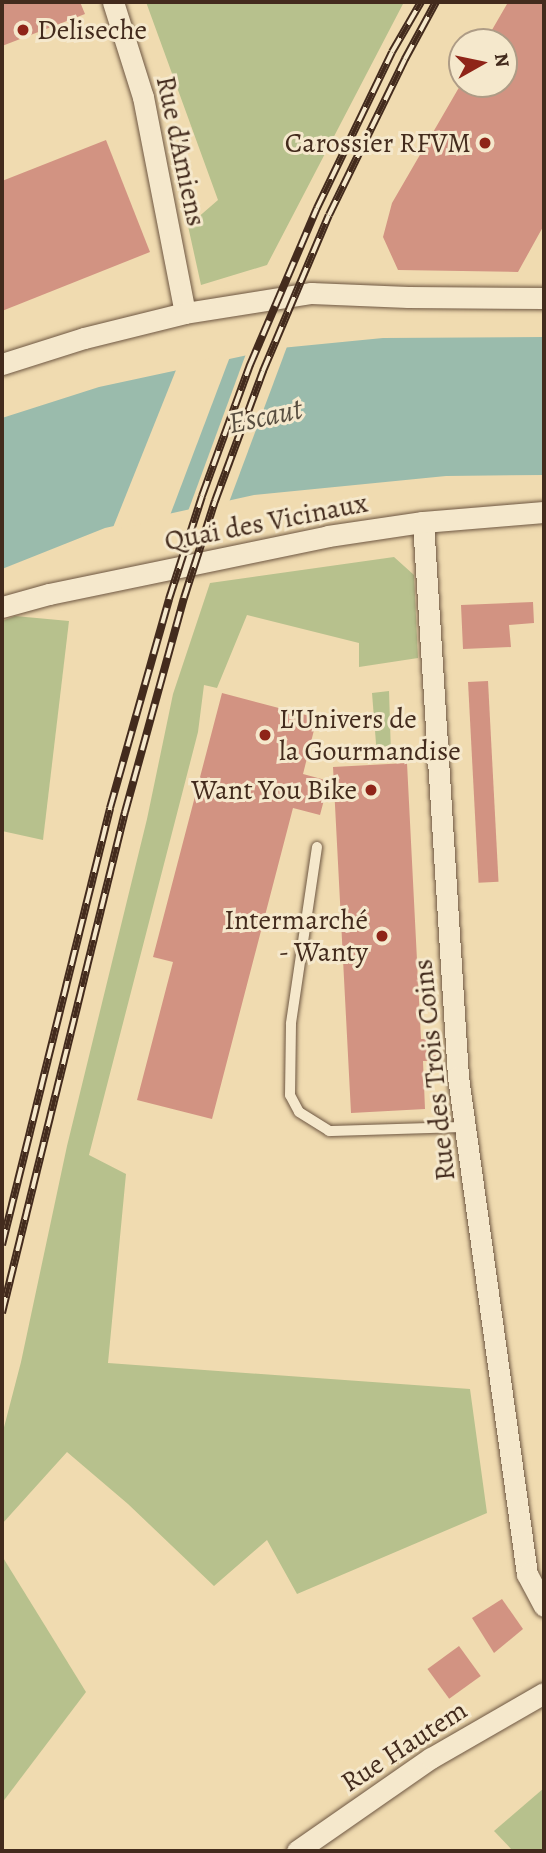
<!DOCTYPE html>
<meta charset="utf-8">
<style>
body{margin:0}
#map{position:relative;width:546px;height:1853px;overflow:hidden;background:#f0dbb0;font-family:Alegreya,serif}
div>[style]{position:absolute}
.green>*{inset:0;background:#b7c18d}
.water>*{inset:0;background:#9abbac}
.pier>*{inset:0;background:#f0dbb0}
.building>*{inset:0;background:#d29382;transform-origin:0 0}
.roads{filter:drop-shadow(0 0 2px #6e5742) drop-shadow(0 0 2px #6e5742)}
.lane>*{height:10px;margin:-5px;padding:0 5px;transform-origin:5px;border-radius:5px;background:#f5e8cc}
.street>*{height:21px;margin:-10.5px;padding:0 10.5px;transform-origin:10.5px;border-radius:10.5px;background:#f5e8cc}
.rail>*{height:8px;margin-top:-4px;transform-origin:0;background:repeating-linear-gradient(90deg,#f5e8cc 0 16px,#432b1d 0 32px);box-sizing:border-box;border-block:2px solid #432b1d}
.dots>*{width:19px;height:19px;translate:-50% -50%;box-sizing:border-box;border:4px solid #f5e8cc;border-radius:50%}
span{translate:-50% -50%;white-space:nowrap;text-align:center;line-height:1.15;-webkit-text-stroke:6px #f5e8cc;paint-order:stroke}
.poi-label{font-size:28px;color:#432b1d}
.left{translate:0 -50%;text-align:left}
.right{translate:-100% -50%;text-align:right}
.street-label{font-size:28px;color:#432b1d}
.water-label{font-size:30px;color:#594f41;font-style:italic}
.frame{position:absolute;inset:0;border:4px solid #432b1d;pointer-events:none}
.north{position:absolute;left:448px;top:28px;width:70px;height:70px;box-sizing:border-box;background:#f5e8cc;border:2px solid #ae9c86;border-radius:50%;rotate:81deg;font-size:19px;font-weight:700;line-height:28px;text-align:center;color:#432b1d}
.north::after{content:'';display:block;margin:auto;width:24px;height:32px;background:#8f2418;clip-path:polygon(50% 0,100% 100%,50% 72%,0 100%)}
</style>
<div id="map">
<div class="green">
<div style="clip-path:polygon(146px 2px,404px 2px,267px 265px,201px 285px,188px 226px,218px 200px)"></div>
<div style="clip-path:polygon(394px 557px,414px 575px,418px 658px,359px 667px,359px 643px,247px 615px,217px 688px,204px 685px,198px 732px,89px 1155px,126px 1174px,108px 1363px,470px 1389px,487px 1513px,297px 1594px,267px 1540px,214px 1586px,128px 1504px,67px 1452px,2px 1524px,2px 1435px,21px 1362px,67px 1146px,147px 819px,173px 694px,210px 583px)"></div>
<div style="clip-path:polygon(15px 616px,69px 621px,43px 840px,2px 831px,2px 621px)"></div>
<div style="clip-path:polygon(389px 691px,391px 754px,377px 756px,372px 693px)"></div>
<div style="clip-path:polygon(2px 1556px,86px 1692px,2px 1803px)"></div>
<div style="clip-path:polygon(544px 1788px,544px 1851px,513px 1851px,494px 1831px)"></div>
</div>
<div class="water">
<div style="clip-path:polygon(544px 337px,544px 475px,446px 476px,254px 495px,105px 528px,2px 569px,2px 418px,99px 387px,281px 348px,383px 338px)"></div>
</div>
<div class="pier">
<div style="clip-path:polygon(288px 344px,228px 505px,187px 514px,247px 351px)"></div>
<div style="clip-path:polygon(231px 354px,169px 518px,112px 530px,178px 365px)"></div>
</div>
<div class="building">
<div style="clip-path:polygon(2px 2px,80px 2px,85px 14px,2px 46px)"></div>
<div style="clip-path:polygon(504px 2px,544px 2px,544px 225px,518px 272px,398px 270px,383px 237px,392px 203px,461px 84px,504px 84px,504px 42px,485px 42px,507px 4px)"></div>
<div style="clip-path:polygon(106px 140px,150px 252px,2px 311px,2px 181px)"></div>
<div style="clip-path:polygon(533px 602px,534px 623px,509px 625px,511px 647px,463px 649px,461px 605px)"></div>
<div style="left:488px;top:681px;width:201px;height:20px;rotate:87deg"></div>
<div style="clip-path:polygon(222px 693px,317px 718px,303px 774px,329px 781px,320px 815px,293px 808px,212px 1119px,137px 1100px,173px 962px,153px 957px)"></div>
<div style="clip-path:polygon(407px 763px,421px 1039px,435px 1039px,436px 1061px,423px 1061px,425px 1109px,351px 1113px,333px 767px)"></div>
<div style="clip-path:polygon(502px 1599px,523px 1629px,494px 1653px,472px 1618px)"></div>
<div style="left:459px;top:1646px;width:37px;height:39px;rotate:54deg"></div>
</div>
<div class="roads">
<div class="lane">
<div style="left:317px;top:847px;width:179px;rotate:98.4deg"></div>
<div style="left:291px;top:1024px;width:71px;rotate:90.8deg"></div>
<div style="left:290px;top:1095px;width:19px;rotate:62deg"></div>
<div style="left:299px;top:1112px;width:36px;rotate:32deg"></div>
<div style="left:329px;top:1131px;width:136px;rotate:-1.7deg"></div>
</div>
<div class="street">
<div style="left:113px;top:2px;width:100px;rotate:72.5deg"></div>
<div style="left:143px;top:97px;width:220px;rotate:79deg"></div>
<div style="left:2px;top:364px;width:86px;rotate:-17.6deg"></div>
<div style="left:84px;top:338px;width:104px;rotate:-13.9deg"></div>
<div style="left:185px;top:313px;width:128px;rotate:-9deg"></div>
<div style="left:311px;top:293px;width:97px;rotate:2.4deg"></div>
<div style="left:408px;top:297px;width:136px;rotate:0.4deg"></div>
<div style="left:423px;top:522px;width:556px;rotate:86.39deg"></div>
<div style="left:458px;top:1077px;width:502px;rotate:82.1deg"></div>
<div style="left:527px;top:1574px;width:36px;rotate:62deg"></div>
<div style="left:2px;top:607px;width:49px;rotate:-15.5deg"></div>
<div style="left:49px;top:594px;width:285px;rotate:-11.7deg"></div>
<div style="left:328px;top:536px;width:96px;rotate:-8.4deg"></div>
<div style="left:423px;top:522px;width:121px;rotate:-4.7deg"></div>
<div style="left:297px;top:1851px;width:163px;rotate:-34.8deg"></div>
<div style="left:431px;top:1758px;width:130px;rotate:-29.9deg"></div>
</div>
</div>
<div class="rail">
<div style="left:2px;top:1245px;width:450px;rotate:-76.1deg"></div>
<div style="left:110px;top:808px;width:217px;rotate:-74.2deg"></div>
<div style="left:169px;top:599px;width:108px;rotate:-72.2deg"></div>
<div style="left:202px;top:496px;width:140px;rotate:-69.9deg"></div>
<div style="left:250px;top:365px;width:171px;rotate:-66.9deg"></div>
<div style="left:317px;top:208px;width:173px;rotate:-64.3deg"></div>
<div style="left:392px;top:52px;width:58px;rotate:-59.9deg"></div>
<div style="left:2px;top:1313px;width:516px;rotate:-76.21deg"></div>
<div style="left:125px;top:812px;width:222px;rotate:-74.6deg"></div>
<div style="left:184px;top:598px;width:102px;rotate:-72.3deg"></div>
<div style="left:215px;top:501px;width:139px;rotate:-69.7deg"></div>
<div style="left:263px;top:371px;width:169px;rotate:-67.1deg"></div>
<div style="left:329px;top:215px;width:174px;rotate:-64deg"></div>
<div style="left:405px;top:59px;width:65px;rotate:-61.5deg"></div>
</div>
<div class="dots">
<div style="left:23px;top:30px;background:#8f2418"></div>
<div style="left:485px;top:143px;background:#8f2418"></div>
<div style="left:265px;top:735px;background:#8f2418"></div>
<div style="left:371px;top:790px;background:#8f2418"></div>
<div style="left:382px;top:936px;background:#8f2418"></div>
</div>
<div class="poi-label">
<span class="left" style="left:37px;top:30px">Deliseche</span>
<span class="right" style="left:471px;top:143px">Carossier RFVM</span>
<span class="left" style="left:279px;top:735px">L'Univers de<br>la Gourmandise</span>
<span class="right" style="left:357px;top:790px">Want You Bike</span>
<span class="right" style="left:368px;top:936px">Intermarché<br>- Wanty</span>
</div>
<div class="street-label">
<span style="left:181px;top:151px;rotate:78deg">Rue d'Amiens</span>
<span style="left:266px;top:522px;rotate:-11deg">Quai des Vicinaux</span>
<span style="left:434px;top:1070px;rotate:-96deg">Rue des Trois Coins</span>
<span style="left:404px;top:1746px;rotate:-33deg">Rue Hautem</span>
</div>
<div class="water-label">
<span style="left:265px;top:416px;rotate:-12deg">Escaut</span>
</div>
<div class="frame"></div>
<div class="north">N</div>
</div>
